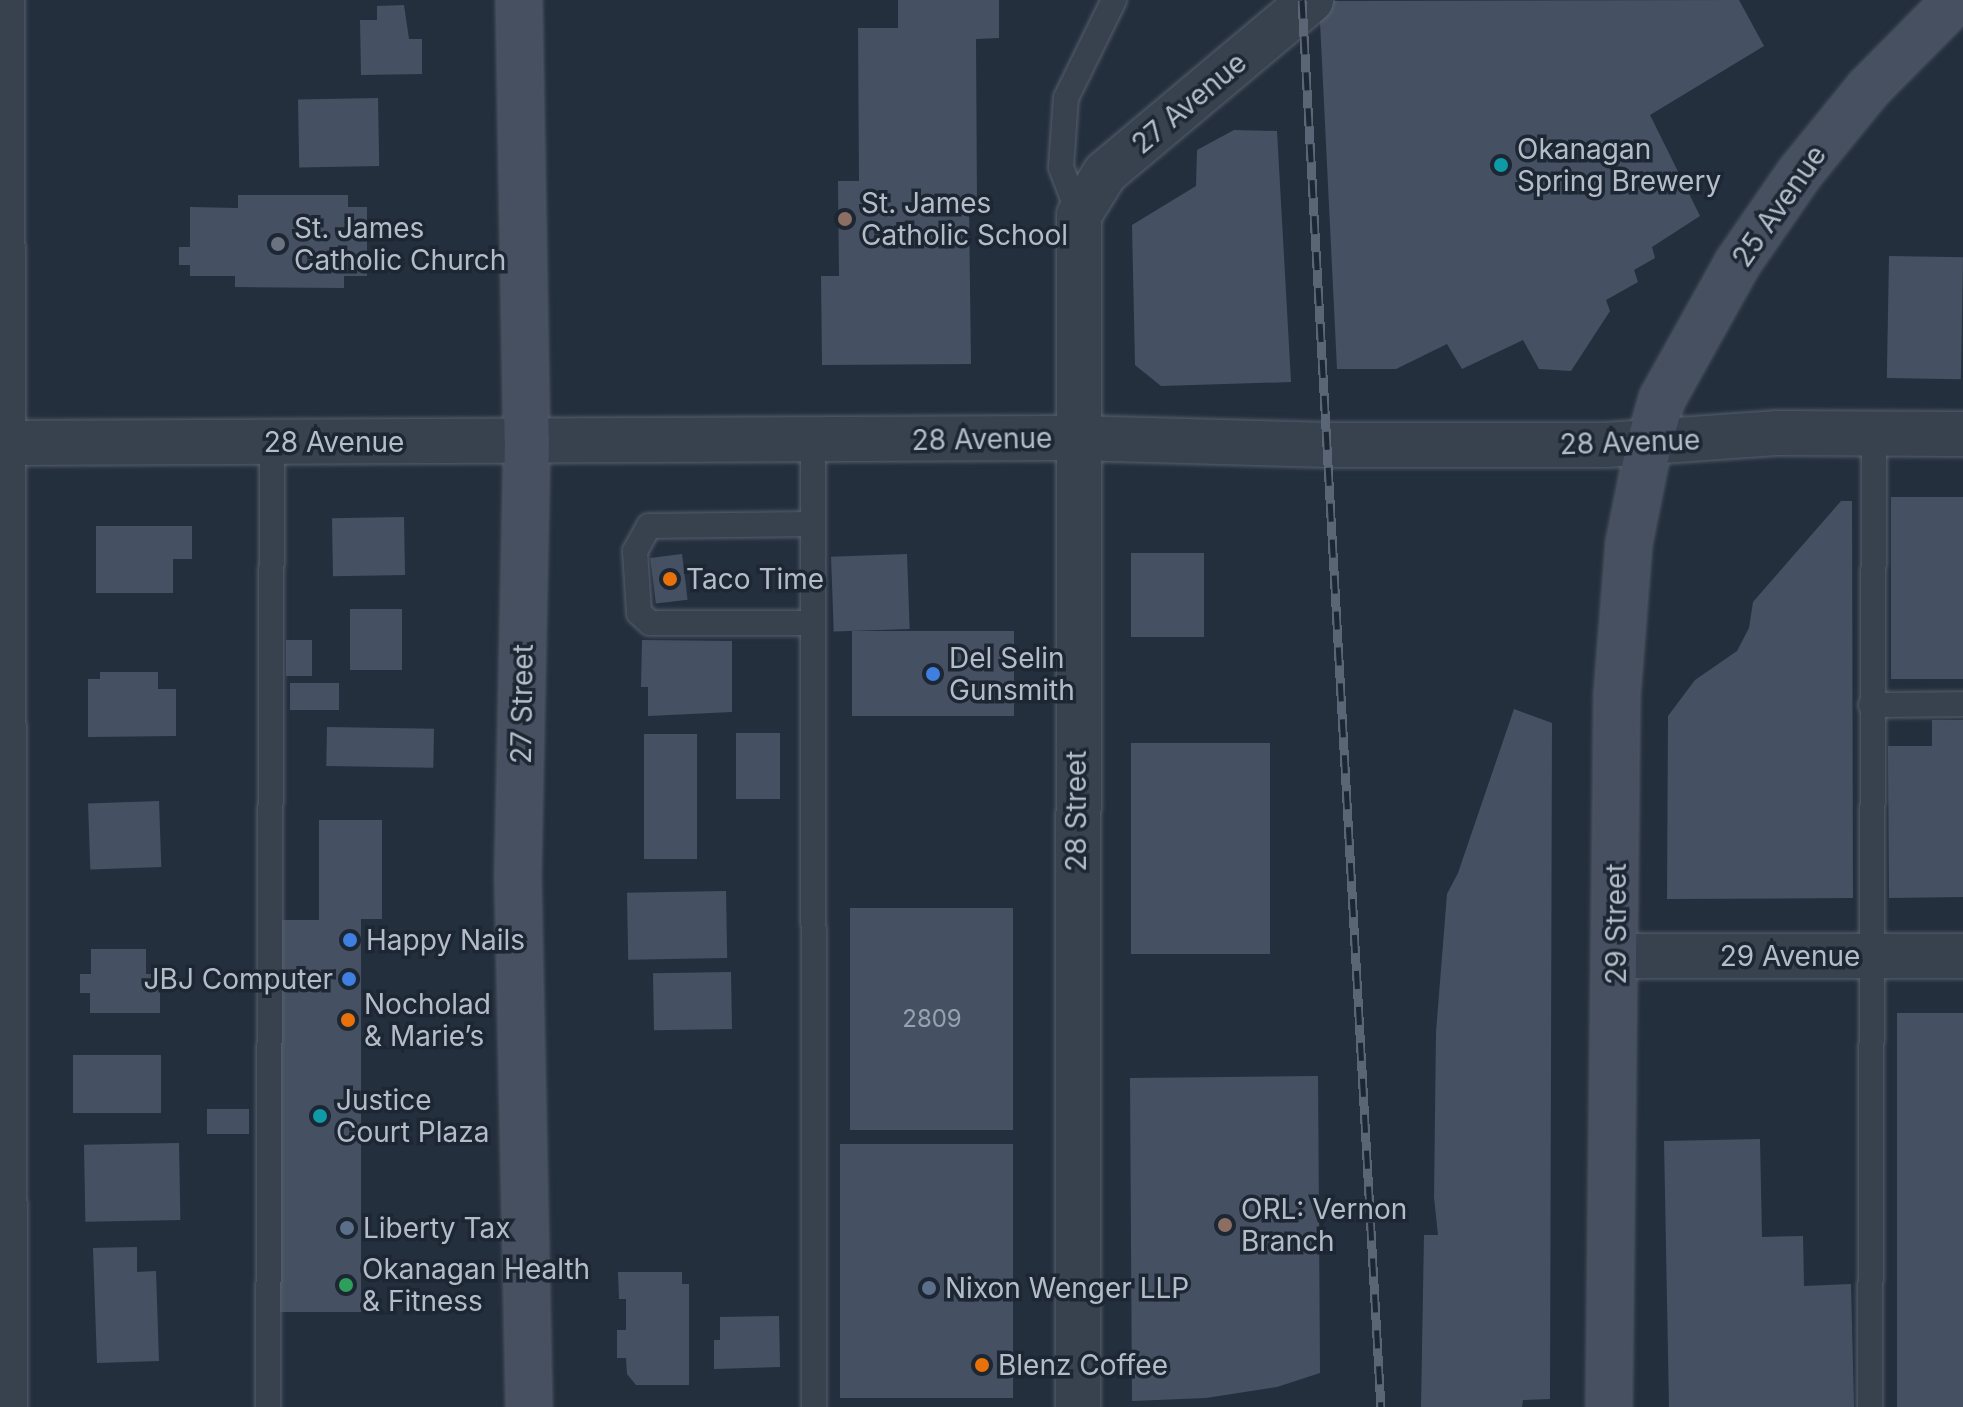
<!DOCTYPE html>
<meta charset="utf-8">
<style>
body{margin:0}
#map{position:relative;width:1963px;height:1407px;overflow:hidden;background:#242f3e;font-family:Inter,sans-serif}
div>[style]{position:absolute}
.building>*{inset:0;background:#455162;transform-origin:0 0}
.roads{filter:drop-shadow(0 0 2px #565f6c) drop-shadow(0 0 2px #565f6c)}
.lane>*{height:24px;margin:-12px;padding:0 12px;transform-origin:12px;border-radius:12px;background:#38414e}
.street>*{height:44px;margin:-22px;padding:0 22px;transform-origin:22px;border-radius:22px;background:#38414e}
.secondary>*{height:44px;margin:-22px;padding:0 22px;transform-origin:22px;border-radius:22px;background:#465061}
.rail>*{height:9px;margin-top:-4.5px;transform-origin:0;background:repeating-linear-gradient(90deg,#1d2633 0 18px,#5a6575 0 36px);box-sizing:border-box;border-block:2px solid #5a6575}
.dots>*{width:22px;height:22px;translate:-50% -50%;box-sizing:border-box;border:4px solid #1d2633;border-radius:50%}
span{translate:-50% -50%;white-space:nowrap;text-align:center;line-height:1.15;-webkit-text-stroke:7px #1d2633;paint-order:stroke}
.number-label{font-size:24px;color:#98a1af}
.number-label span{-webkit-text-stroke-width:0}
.street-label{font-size:28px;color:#b4bcc9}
.poi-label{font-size:28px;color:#b4bcc9}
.left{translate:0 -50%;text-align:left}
.right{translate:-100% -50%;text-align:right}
</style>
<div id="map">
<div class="building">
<div style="clip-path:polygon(898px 0,999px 0,999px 38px,976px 39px,977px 207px,969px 207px,971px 364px,822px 365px,821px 276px,839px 276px,838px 181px,859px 181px,858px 28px,898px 28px)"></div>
<div style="clip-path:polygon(1739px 0,1764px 46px,1650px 115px,1700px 216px,1652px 247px,1655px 258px,1634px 270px,1638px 282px,1606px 300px,1610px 311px,1571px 371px,1539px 369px,1523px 340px,1462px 369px,1447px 344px,1396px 369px,1337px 369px,1319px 1px)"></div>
<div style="clip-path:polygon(404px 5px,409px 39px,422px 39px,422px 74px,361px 75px,360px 20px,377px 20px,377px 6px)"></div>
<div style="left:378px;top:98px;width:68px;height:80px;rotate:89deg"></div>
<div style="clip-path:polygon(1234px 130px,1277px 131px,1291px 382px,1161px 386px,1135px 365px,1132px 225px,1196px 186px,1197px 150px)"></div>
<div style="clip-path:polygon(238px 195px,348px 195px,348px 207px,367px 207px,367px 276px,344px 276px,344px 288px,235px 287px,235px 276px,190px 276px,190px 265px,179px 265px,179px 247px,190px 247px,190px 207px,238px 208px)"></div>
<div style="left:1889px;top:256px;width:74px;height:122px;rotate:1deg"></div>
<div style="left:1891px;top:497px;width:72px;height:182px"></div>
<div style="clip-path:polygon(1841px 501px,1852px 501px,1853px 898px,1667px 899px,1668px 716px,1695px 680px,1737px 651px,1749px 628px,1753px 602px)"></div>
<div style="left:404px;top:517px;width:58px;height:72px;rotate:89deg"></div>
<div style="clip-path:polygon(96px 526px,192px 526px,192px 559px,173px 559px,173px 593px,96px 593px)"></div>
<div style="left:1204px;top:553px;width:84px;height:73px;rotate:90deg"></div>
<div style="left:682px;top:554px;width:46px;height:32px;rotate:83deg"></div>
<div style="left:907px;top:554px;width:75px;height:76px;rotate:88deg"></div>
<div style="left:350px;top:609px;width:52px;height:61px"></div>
<div style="left:852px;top:631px;width:162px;height:85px"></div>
<div style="left:286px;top:640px;width:26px;height:36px"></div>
<div style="clip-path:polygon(642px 640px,732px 641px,732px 712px,648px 716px,648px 687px,641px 687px)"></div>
<div style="clip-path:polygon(100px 672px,158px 672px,158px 689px,176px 689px,176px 736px,88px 737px,88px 679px,100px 679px)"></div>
<div style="left:290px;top:683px;width:49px;height:27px"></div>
<div style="clip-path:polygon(1514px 709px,1552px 723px,1550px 1399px,1523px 1400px,1522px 1407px,1421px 1407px,1424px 1235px,1438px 1235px,1434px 1197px,1436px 1032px,1447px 894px,1458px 873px)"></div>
<div style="clip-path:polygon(1932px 720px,1963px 720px,1963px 897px,1889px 898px,1888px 746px,1932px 746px)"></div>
<div style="left:327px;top:727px;width:107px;height:39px;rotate:1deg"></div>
<div style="left:736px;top:733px;width:44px;height:66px"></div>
<div style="left:644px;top:734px;width:53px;height:125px"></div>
<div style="left:1131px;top:743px;width:139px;height:211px"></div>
<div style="left:159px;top:801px;width:66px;height:71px;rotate:88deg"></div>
<div style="clip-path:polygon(319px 820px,382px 820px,382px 919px,361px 919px,361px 1312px,280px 1312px,279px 920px,319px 920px)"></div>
<div style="left:726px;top:891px;width:67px;height:99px;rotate:89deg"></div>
<div style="left:850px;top:908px;width:163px;height:222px"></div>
<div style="clip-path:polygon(91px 949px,146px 949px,146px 974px,160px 974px,160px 1013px,90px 1013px,90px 993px,80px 993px,80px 974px,91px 974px)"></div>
<div style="left:731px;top:972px;width:57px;height:78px;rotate:89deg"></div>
<div style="left:1963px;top:1013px;width:394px;height:66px;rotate:90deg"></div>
<div style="left:161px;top:1055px;width:58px;height:88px;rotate:90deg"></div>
<div style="clip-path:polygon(1318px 1076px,1320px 1373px,1277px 1387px,1206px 1398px,1132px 1401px,1130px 1078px)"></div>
<div style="left:207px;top:1109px;width:42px;height:25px"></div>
<div style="clip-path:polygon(1760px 1139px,1762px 1237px,1803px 1236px,1804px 1286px,1851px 1284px,1854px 1407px,1669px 1407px,1664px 1141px)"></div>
<div style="left:179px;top:1143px;width:77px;height:95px;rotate:89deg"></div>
<div style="left:840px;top:1144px;width:173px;height:254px"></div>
<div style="clip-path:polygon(137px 1247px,137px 1272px,156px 1271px,159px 1361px,97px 1363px,93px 1248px)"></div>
<div style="clip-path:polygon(618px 1272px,682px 1272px,682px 1284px,689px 1284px,689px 1385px,636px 1385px,627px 1374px,626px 1358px,617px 1358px,617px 1330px,626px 1330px,626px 1299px,619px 1299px)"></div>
<div style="clip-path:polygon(779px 1316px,780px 1367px,714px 1369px,714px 1340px,720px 1340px,720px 1317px)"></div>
</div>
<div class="roads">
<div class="lane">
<div style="left:1079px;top:215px;width:51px;rotate:-110.6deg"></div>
<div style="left:1061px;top:167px;width:69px;rotate:-85.9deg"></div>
<div style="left:1066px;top:98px;width:109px;rotate:-63.9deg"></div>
<div style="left:813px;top:441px;width:966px;rotate:89.94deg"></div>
<div style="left:813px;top:524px;width:164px;rotate:179.3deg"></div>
<div style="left:649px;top:526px;width:29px;rotate:119deg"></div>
<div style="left:635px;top:551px;width:62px;rotate:86.3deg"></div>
<div style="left:639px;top:613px;width:15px;rotate:42deg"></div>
<div style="left:650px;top:623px;width:163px"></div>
<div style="left:1871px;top:705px;width:92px;rotate:-0.6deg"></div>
<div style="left:268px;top:1407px;width:964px;rotate:-89.76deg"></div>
<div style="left:1870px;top:1407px;width:974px;rotate:-89.76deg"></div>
</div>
<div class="street">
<div style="left:2px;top:0;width:1407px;rotate:89.88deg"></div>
<div style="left:0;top:443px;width:1076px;rotate:-0.27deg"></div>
<div style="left:1076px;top:438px;width:253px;rotate:1.6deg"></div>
<div style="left:1329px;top:445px;width:277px"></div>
<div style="left:1606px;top:445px;width:170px;rotate:-4deg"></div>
<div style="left:1776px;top:433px;width:187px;rotate:0.3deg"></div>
<div style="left:1616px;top:956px;width:347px"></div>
<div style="left:1078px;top:1407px;width:1192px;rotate:-89.95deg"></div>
<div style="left:1079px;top:215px;width:49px;rotate:-58.2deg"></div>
<div style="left:1105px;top:173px;width:269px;rotate:-40deg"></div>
</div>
<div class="secondary">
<div style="left:519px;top:0;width:440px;rotate:89deg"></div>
<div style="left:527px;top:440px;width:440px;rotate:91.2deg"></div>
<div style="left:518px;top:880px;width:527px;rotate:88.8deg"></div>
<div style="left:1609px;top:1407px;width:712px;rotate:-89.36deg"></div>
<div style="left:1617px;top:695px;width:152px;rotate:-85.5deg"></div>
<div style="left:1629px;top:543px;width:101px;rotate:-78.6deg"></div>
<div style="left:1649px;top:444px;width:47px;rotate:-73.9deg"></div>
<div style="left:1662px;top:399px;width:154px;rotate:-60.9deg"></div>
<div style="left:1737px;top:264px;width:109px;rotate:-55.4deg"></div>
<div style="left:1799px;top:174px;width:111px;rotate:-50.9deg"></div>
<div style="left:1869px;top:88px;width:124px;rotate:-45.3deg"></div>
</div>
</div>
<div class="rail">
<div style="left:1302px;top:0;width:1409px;rotate:86.79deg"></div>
</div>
<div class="dots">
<div style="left:1501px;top:165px;background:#0f9aa8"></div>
<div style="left:845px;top:219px;background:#8d6e63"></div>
<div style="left:278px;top:244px;background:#6b7280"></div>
<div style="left:670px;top:579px;background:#e8710a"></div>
<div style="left:933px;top:674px;background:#3f7fe0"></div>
<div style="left:350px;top:940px;background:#3f7fe0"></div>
<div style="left:349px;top:979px;background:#3f7fe0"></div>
<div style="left:348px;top:1020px;background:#e8710a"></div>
<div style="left:320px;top:1116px;background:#0f9aa8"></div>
<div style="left:1225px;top:1225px;background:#8d6e63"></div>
<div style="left:347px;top:1228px;background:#5c6f8a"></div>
<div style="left:346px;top:1285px;background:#2e9e5b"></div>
<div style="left:929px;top:1288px;background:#5c6f8a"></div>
<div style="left:982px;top:1365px;background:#e8710a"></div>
</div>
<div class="number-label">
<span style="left:932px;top:1019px">2809</span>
</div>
<div class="street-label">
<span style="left:1189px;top:103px;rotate:-40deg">27 Avenue</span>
<span style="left:1779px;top:206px;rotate:-55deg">25 Avenue</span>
<span style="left:982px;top:439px;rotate:-1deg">28 Avenue</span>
<span style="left:334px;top:442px">28 Avenue</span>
<span style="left:1630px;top:442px;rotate:-2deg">28 Avenue</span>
<span style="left:522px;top:704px;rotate:-89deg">27 Street</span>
<span style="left:1076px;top:811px;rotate:-90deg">28 Street</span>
<span style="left:1616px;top:924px;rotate:-90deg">29 Street</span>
<span style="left:1790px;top:956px">29 Avenue</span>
</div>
<div class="poi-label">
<span class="left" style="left:1517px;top:165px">Okanagan<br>Spring Brewery</span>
<span class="left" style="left:861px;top:219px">St. James<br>Catholic School</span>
<span class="left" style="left:294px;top:244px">St. James<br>Catholic Church</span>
<span class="left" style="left:686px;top:579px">Taco Time</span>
<span class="left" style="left:949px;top:674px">Del Selin<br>Gunsmith</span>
<span class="left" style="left:366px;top:940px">Happy Nails</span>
<span class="right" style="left:333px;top:979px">JBJ Computer</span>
<span class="left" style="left:364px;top:1020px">Nocholad<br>&amp; Marie’s</span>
<span class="left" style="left:336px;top:1116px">Justice<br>Court Plaza</span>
<span class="left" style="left:1241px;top:1225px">ORL: Vernon<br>Branch</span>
<span class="left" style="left:363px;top:1228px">Liberty Tax</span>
<span class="left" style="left:362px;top:1285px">Okanagan Health<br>&amp; Fitness</span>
<span class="left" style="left:945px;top:1288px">Nixon Wenger LLP</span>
<span class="left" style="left:998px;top:1365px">Blenz Coffee</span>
</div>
</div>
